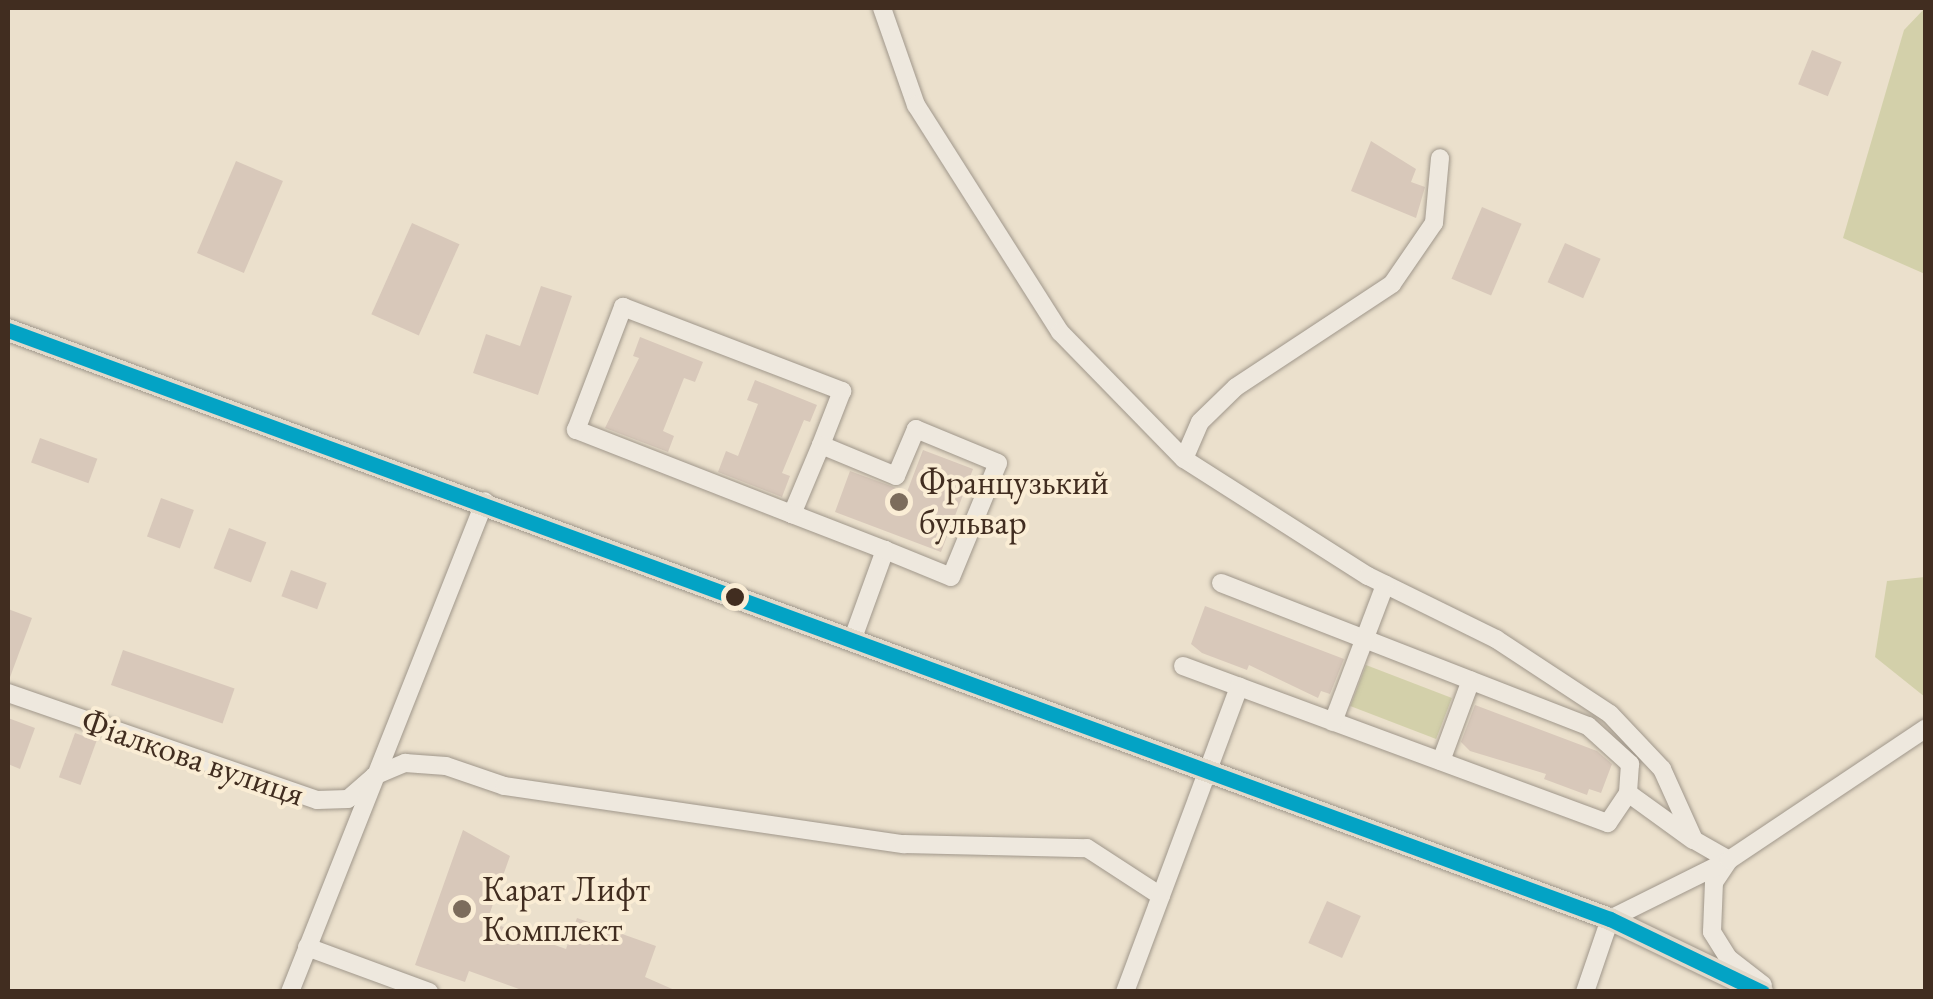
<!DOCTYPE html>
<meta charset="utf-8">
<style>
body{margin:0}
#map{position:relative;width:1933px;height:999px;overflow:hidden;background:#ebe0cc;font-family:"EB Garamond",serif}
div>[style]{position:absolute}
.green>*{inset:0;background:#d3d0aa;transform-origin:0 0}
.building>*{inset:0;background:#d8c8ba;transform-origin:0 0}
.roads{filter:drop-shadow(0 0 2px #a0978b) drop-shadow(0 0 2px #a0978b)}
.minor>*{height:18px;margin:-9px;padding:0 9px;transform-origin:9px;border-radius:9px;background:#eee8de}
.major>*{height:22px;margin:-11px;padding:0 11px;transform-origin:11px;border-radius:11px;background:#e1d8c9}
.bus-1>*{height:15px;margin:-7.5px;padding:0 7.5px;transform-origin:7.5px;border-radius:7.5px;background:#03a3c5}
.dots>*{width:28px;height:28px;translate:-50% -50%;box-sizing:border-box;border:5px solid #faedd5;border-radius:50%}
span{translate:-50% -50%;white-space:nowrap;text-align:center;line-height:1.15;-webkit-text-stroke:8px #faedd5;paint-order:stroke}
.poi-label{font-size:35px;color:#412d20}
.left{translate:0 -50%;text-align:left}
.street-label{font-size:35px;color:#412d20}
.frame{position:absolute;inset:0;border:10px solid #412d20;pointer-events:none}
</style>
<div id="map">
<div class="green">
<div style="clip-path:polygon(1925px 8px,1926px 8px,1925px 274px,1843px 238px,1904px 30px)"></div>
<div style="clip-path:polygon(1925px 577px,1926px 577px,1925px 697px,1875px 657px,1887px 581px)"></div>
<div style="left:1366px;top:665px;width:92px;height:44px;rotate:21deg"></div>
</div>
<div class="building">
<div style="left:1812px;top:50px;width:32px;height:37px;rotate:22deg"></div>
<div style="clip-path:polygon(1371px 141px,1416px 169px,1411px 182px,1425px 187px,1416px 218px,1351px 191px)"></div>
<div style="left:236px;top:161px;width:51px;height:100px;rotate:23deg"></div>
<div style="left:1482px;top:207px;width:43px;height:78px;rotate:23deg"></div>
<div style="left:412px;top:223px;width:52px;height:100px;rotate:24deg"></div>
<div style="left:1565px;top:243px;width:39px;height:43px;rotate:24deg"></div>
<div style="clip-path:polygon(541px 286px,572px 296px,538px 395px,473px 373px,486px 334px,520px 346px)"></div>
<div style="clip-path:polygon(640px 337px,703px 362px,695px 382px,684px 378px,663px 431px,674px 436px,668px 452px,605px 428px,639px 358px,633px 356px)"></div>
<div style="clip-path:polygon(755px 380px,817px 405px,810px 422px,804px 420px,782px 473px,790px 476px,782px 497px,718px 472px,726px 451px,738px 456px,758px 404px,747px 400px)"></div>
<div style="left:40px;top:438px;width:61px;height:26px;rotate:20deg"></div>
<div style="clip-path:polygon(923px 450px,973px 469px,941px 552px,835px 512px,850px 471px,907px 492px)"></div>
<div style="left:161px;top:498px;width:35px;height:41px;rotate:20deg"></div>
<div style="left:229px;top:528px;width:40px;height:43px;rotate:21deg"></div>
<div style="left:291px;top:570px;width:38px;height:28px;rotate:20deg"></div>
<div style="clip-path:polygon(1205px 606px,1344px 659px,1330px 694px,1321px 691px,1318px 698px,1249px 665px,1247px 670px,1202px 653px,1191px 644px)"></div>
<div style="clip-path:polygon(8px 609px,32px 618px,9px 680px,8px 679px)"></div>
<div style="left:123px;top:650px;width:118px;height:37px;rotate:19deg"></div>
<div style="clip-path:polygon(1475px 705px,1597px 751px,1612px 764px,1601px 793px,1589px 789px,1587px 795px,1544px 779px,1546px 774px,1470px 751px,1461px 742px)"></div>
<div style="clip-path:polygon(8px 718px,35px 728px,20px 769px,8px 764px)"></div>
<div style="left:75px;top:733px;width:23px;height:47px;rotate:20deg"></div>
<div style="clip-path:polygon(463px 830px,510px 856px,487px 921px,566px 949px,577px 918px,656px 946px,645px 977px,679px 992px,527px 992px,469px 971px,465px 982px,415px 965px)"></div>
<div style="left:1327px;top:901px;width:37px;height:46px;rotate:24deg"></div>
</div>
<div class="roads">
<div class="minor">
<div style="left:882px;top:8px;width:103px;rotate:70.7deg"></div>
<div style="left:916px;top:105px;width:269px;rotate:57.6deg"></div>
<div style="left:1060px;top:332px;width:177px;rotate:45.7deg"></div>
<div style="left:1184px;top:459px;width:218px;rotate:32.5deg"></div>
<div style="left:1368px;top:576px;width:143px;rotate:26.2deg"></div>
<div style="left:1496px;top:639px;width:136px;rotate:33.3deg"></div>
<div style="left:1610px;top:714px;width:76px;rotate:46.6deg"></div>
<div style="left:1662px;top:769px;width:78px;rotate:65.7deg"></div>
<div style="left:1694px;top:840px;width:40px;rotate:29.7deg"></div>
<div style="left:1729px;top:860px;width:27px;rotate:124deg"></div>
<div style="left:1714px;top:882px;width:50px;rotate:92.3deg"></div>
<div style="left:1712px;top:932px;width:31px;rotate:58deg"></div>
<div style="left:1728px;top:958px;width:44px;rotate:37.6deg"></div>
<div style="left:1184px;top:459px;width:40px;rotate:-66.6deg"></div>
<div style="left:1200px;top:422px;width:50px;rotate:-44.2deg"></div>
<div style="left:1236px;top:387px;width:187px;rotate:-33.4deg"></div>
<div style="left:1392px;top:284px;width:74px;rotate:-55.5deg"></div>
<div style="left:1434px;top:223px;width:65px;rotate:-84.7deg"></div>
<div style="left:792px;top:514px;width:232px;rotate:-158.7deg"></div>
<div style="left:576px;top:430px;width:132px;rotate:-69.1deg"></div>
<div style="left:623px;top:307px;width:235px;rotate:21deg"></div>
<div style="left:842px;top:391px;width:58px;rotate:111.3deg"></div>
<div style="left:1221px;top:583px;width:394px;rotate:21.3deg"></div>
<div style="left:1588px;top:726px;width:57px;rotate:42.1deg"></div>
<div style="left:1630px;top:764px;width:29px;rotate:94deg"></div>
<div style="left:1628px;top:793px;width:80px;rotate:35.9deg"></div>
<div style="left:853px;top:638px;width:94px;rotate:-70deg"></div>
<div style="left:885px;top:550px;width:71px;rotate:22.2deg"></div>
<div style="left:951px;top:577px;width:123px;rotate:-67.6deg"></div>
<div style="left:998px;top:463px;width:89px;rotate:-157.5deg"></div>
<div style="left:916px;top:429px;width:51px;rotate:113.1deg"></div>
<div style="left:896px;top:476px;width:81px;rotate:-157.5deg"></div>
<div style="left:821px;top:445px;width:75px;rotate:112.8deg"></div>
<div style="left:792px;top:514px;width:100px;rotate:21.2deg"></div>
<div style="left:1183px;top:666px;width:453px;rotate:20.3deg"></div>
<div style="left:1608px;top:823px;width:36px;rotate:-56deg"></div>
<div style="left:8px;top:693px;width:327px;rotate:19.1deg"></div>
<div style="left:317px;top:800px;width:31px;rotate:-2deg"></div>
<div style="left:348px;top:799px;width:35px;rotate:-41deg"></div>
<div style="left:374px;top:776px;width:34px;rotate:-23deg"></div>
<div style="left:405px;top:763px;width:41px;rotate:4.2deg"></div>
<div style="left:446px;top:766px;width:61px;rotate:19deg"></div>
<div style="left:504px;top:786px;width:404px;rotate:8.3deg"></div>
<div style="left:904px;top:844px;width:183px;rotate:1.3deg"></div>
<div style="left:1087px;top:848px;width:88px;rotate:33deg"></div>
<div style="left:1333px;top:722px;width:147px;rotate:-69.2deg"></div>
<div style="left:1441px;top:761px;width:86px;rotate:-69.7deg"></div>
<div style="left:307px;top:947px;width:130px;rotate:20.2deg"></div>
<div style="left:290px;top:992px;width:528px;rotate:-68.34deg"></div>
<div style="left:1125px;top:992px;width:326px;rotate:-69.5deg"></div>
<div style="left:1585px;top:992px;width:77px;rotate:-71.1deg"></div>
<div style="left:1610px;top:919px;width:133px;rotate:-26.4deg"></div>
<div style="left:1729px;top:860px;width:237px;rotate:-33.8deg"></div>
</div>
<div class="major">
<div style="left:8px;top:330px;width:1707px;rotate:20.19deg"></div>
<div style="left:1610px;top:919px;width:169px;rotate:25.7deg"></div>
</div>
</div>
<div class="bus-1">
<div style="left:8px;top:330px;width:1707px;rotate:20.19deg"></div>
<div style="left:1610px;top:919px;width:169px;rotate:25.7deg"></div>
</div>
<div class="dots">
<div style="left:899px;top:502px;background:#7c6c5c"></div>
<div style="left:735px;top:597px;background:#412d20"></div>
<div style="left:462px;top:909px;background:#7c6c5c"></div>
</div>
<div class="poi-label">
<span class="left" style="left:919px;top:502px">Французький<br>бульвар</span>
<span class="left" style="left:482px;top:909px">Карат Лифт<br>Комплект</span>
</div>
<div class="street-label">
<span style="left:193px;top:757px;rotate:19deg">Фіалкова вулиця</span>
</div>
<div class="frame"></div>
</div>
